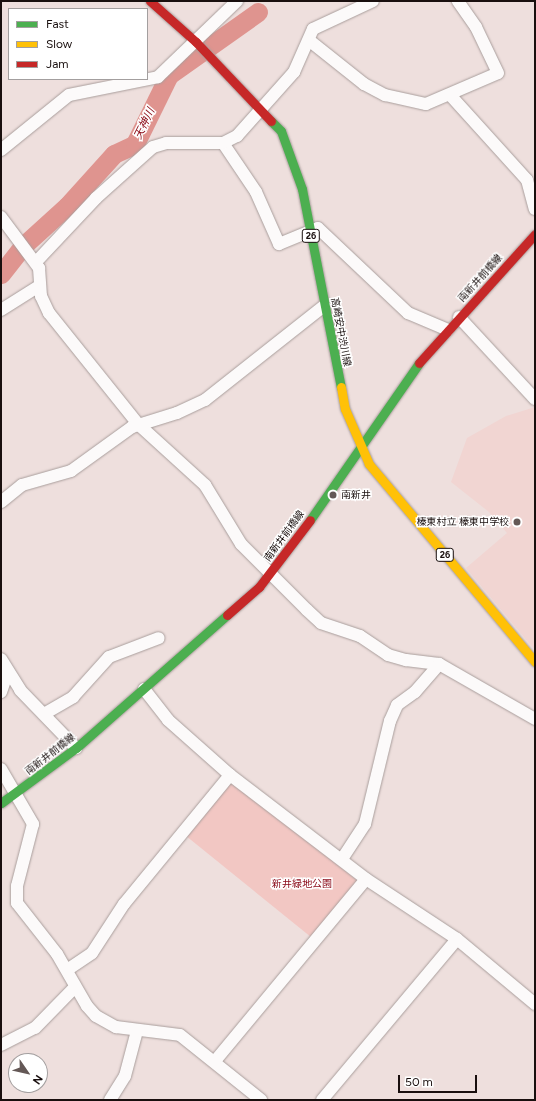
<!DOCTYPE html>
<meta charset="utf-8">
<style>
body{margin:0}
#map{position:relative;width:536px;height:1101px;overflow:hidden;background:#eedfdd;font-family:Figtree,"Noto Sans JP",sans-serif}
div>[style]{position:absolute}
.built>*{inset:0;background:#f1d5d2}
.green>*{inset:0;background:#f2c7c3;transform-origin:0 0}
.river>*{height:19px;margin:-9.5px;padding:0 9.5px;transform-origin:9.5px;border-radius:9.5px;background:#df948f}
.roads{filter:drop-shadow(0 0 1px #a99e9c) drop-shadow(0 0 1px #a99e9c)}
.street>*{height:12px;margin:-6px;padding:0 6px;transform-origin:6px;border-radius:6px;background:#fcfafa}
.fast>*{height:9px;margin:-4.5px;padding:0 4.5px;transform-origin:4.5px;border-radius:4.5px;background:#4caf50}
.slow>*{height:9px;margin:-4.5px;padding:0 4.5px;transform-origin:4.5px;border-radius:4.5px;background:#ffc107}
.jam>*{height:9px;margin:-4.5px;padding:0 4.5px;transform-origin:4.5px;border-radius:4.5px;background:#c62828}
.dots>*{width:11px;height:11px;translate:-50% -50%;box-sizing:border-box;border:2px solid #fff;border-radius:50%}
span{translate:-50% -50%;white-space:nowrap;text-align:center;line-height:1.15;-webkit-text-stroke:3px #fff;paint-order:stroke}
.shield-label span{padding:1px 3px;background:#fff;border:1px solid;border-radius:3px;-webkit-text-stroke-width:0}
.shield-label{font-size:9px;color:#190f0e;font-weight:700}
.street-label{font-size:10px;color:#190f0e}
.poi-label{font-size:10px;color:#190f0e}
.left{translate:0 -50%;text-align:left}
.right{translate:-100% -50%;text-align:right}
.park-label{font-size:10px;color:#880615}
.water-label{font-size:11px;color:#8c0d18;font-style:italic}
.frame{position:absolute;inset:0;border:2px solid #190f0e;pointer-events:none}
.legend{position:absolute;left:8px;top:8px;width:140px;height:72px;box-sizing:border-box;background:#fff;border:1px solid #a39f9f;margin:0;padding:5px 7px;list-style:none;font-size:12px;color:#190f0e}
.legend li{display:flex;align-items:center;gap:8px;height:20px}
.legend b{width:20px;border:1px solid #a39f9f}
.north{position:absolute;left:8px;top:1053px;width:40px;height:40px;box-sizing:border-box;background:#fff;border:1px solid #a39f9f;border-radius:50%;rotate:124deg;font-size:11px;font-weight:700;line-height:16px;text-align:center;color:#190f0e}
.north::after{content:'';display:block;margin:auto;width:14px;height:18px;background:#645856;clip-path:polygon(50% 0,100% 100%,50% 72%,0 100%)}
.scale{position:absolute;left:398px;top:1075px;width:79px;height:18px;box-sizing:border-box;border:2px solid #190f0e;border-top:0;padding-left:5px;font-size:12px;line-height:14px;white-space:nowrap;color:#190f0e;-webkit-text-stroke:3px #fff;paint-order:stroke}
</style>
<div id="map">
<div class="built">
<div style="clip-path:polygon(535px 407px,535px 650px,466px 568px,507px 533px,489px 512px,451px 482px,467px 438px,506px 416px)"></div>
</div>
<div class="green">
<div style="left:233px;top:780px;width:161px;height:73px;rotate:39deg"></div>
</div>
<div class="river">
<div style="left:1px;top:274px;width:37px;rotate:-52deg"></div>
<div style="left:24px;top:245px;width:58px;rotate:-42.2deg"></div>
<div style="left:67px;top:206px;width:70px;rotate:-47.9deg"></div>
<div style="left:114px;top:154px;width:23px;rotate:-25deg"></div>
<div style="left:135px;top:144px;width:77px;rotate:-63.8deg"></div>
<div style="left:169px;top:75px;width:109px;rotate:-35.3deg"></div>
</div>
<div class="roads">
<div class="street">
<div style="left:310px;top:41px;width:69px;rotate:38.5deg"></div>
<div style="left:364px;top:84px;width:24px;rotate:28deg"></div>
<div style="left:385px;top:95px;width:42px;rotate:12.4deg"></div>
<div style="left:426px;top:104px;width:78px;rotate:-23.3deg"></div>
<div style="left:498px;top:73px;width:51px;rotate:-115.6deg"></div>
<div style="left:476px;top:27px;width:32px;rotate:-125deg"></div>
<div style="left:451px;top:96px;width:113px;rotate:47.9deg"></div>
<div style="left:527px;top:180px;width:30px;rotate:75deg"></div>
<div style="left:223px;top:143px;width:59px;rotate:56deg"></div>
<div style="left:256px;top:192px;width:57px;rotate:66.1deg"></div>
<div style="left:279px;top:244px;width:42px;rotate:-22.3deg"></div>
<div style="left:318px;top:228px;width:124px;rotate:43.4deg"></div>
<div style="left:408px;top:313px;width:43px;rotate:23deg"></div>
<div style="left:1px;top:150px;width:87px;rotate:-39deg"></div>
<div style="left:69px;top:95px;width:91px;rotate:-11.4deg"></div>
<div style="left:158px;top:77px;width:110px;rotate:-43.9deg"></div>
<div style="left:1px;top:217px;width:64px;rotate:53.3deg"></div>
<div style="left:39px;top:268px;width:28px;rotate:86deg"></div>
<div style="left:41px;top:296px;width:19px;rotate:65deg"></div>
<div style="left:49px;top:313px;width:142px;rotate:51.3deg"></div>
<div style="left:138px;top:424px;width:91px;rotate:42.3deg"></div>
<div style="left:205px;top:485px;width:69px;rotate:58.6deg"></div>
<div style="left:241px;top:544px;width:93px;rotate:45deg"></div>
<div style="left:307px;top:610px;width:19px;rotate:43deg"></div>
<div style="left:321px;top:623px;width:41px;rotate:18.4deg"></div>
<div style="left:360px;top:636px;width:34px;rotate:34deg"></div>
<div style="left:388px;top:655px;width:19px;rotate:16deg"></div>
<div style="left:406px;top:660px;width:33px;rotate:7deg"></div>
<div style="left:439px;top:664px;width:111px;rotate:29.8deg"></div>
<div style="left:36px;top:262px;width:88px;rotate:-46.8deg"></div>
<div style="left:96px;top:198px;width:76px;rotate:-41.8deg"></div>
<div style="left:153px;top:147px;width:14px;rotate:-17deg"></div>
<div style="left:166px;top:143px;width:57px"></div>
<div style="left:223px;top:143px;width:16px;rotate:-27deg"></div>
<div style="left:237px;top:136px;width:86px;rotate:-48.3deg"></div>
<div style="left:294px;top:72px;width:47px;rotate:-66.2deg"></div>
<div style="left:313px;top:29px;width:66px;rotate:-25deg"></div>
<div style="left:1px;top:310px;width:45px;rotate:-32.3deg"></div>
<div style="left:459px;top:317px;width:112px;rotate:47.2deg"></div>
<div style="left:1px;top:502px;width:27px;rotate:-39deg"></div>
<div style="left:22px;top:485px;width:51px;rotate:-15.9deg"></div>
<div style="left:71px;top:471px;width:75px;rotate:-35.8deg"></div>
<div style="left:132px;top:427px;width:47px;rotate:-17.3deg"></div>
<div style="left:177px;top:413px;width:31px;rotate:-25deg"></div>
<div style="left:205px;top:400px;width:152px;rotate:-38.3deg"></div>
<div style="left:1px;top:659px;width:36px;rotate:58deg"></div>
<div style="left:20px;top:690px;width:81px;rotate:46deg"></div>
<div style="left:144px;top:689px;width:39px;rotate:52deg"></div>
<div style="left:168px;top:720px;width:83px;rotate:41.6deg"></div>
<div style="left:230px;top:775px;width:171px;rotate:37.4deg"></div>
<div style="left:366px;top:879px;width:109px;rotate:33.4deg"></div>
<div style="left:457px;top:939px;width:102px;rotate:39.8deg"></div>
<div style="left:1px;top:692px;width:21px;rotate:-71deg"></div>
<div style="left:44px;top:714px;width:34px;rotate:-30deg"></div>
<div style="left:73px;top:697px;width:54px;rotate:-48deg"></div>
<div style="left:109px;top:657px;width:53px;rotate:-20.8deg"></div>
<div style="left:1px;top:769px;width:64px;rotate:59.8deg"></div>
<div style="left:33px;top:824px;width:64px;rotate:104.5deg"></div>
<div style="left:17px;top:886px;width:17px;rotate:90deg"></div>
<div style="left:17px;top:903px;width:65px;rotate:51.9deg"></div>
<div style="left:57px;top:954px;width:60px;rotate:60deg"></div>
<div style="left:87px;top:1006px;width:13px;rotate:48deg"></div>
<div style="left:96px;top:1016px;width:23px;rotate:29deg"></div>
<div style="left:116px;top:1027px;width:64px;rotate:7.1deg"></div>
<div style="left:180px;top:1035px;width:104px;rotate:38.7deg"></div>
<div style="left:342px;top:859px;width:42px;rotate:-56.7deg"></div>
<div style="left:365px;top:824px;width:106px;rotate:-76.4deg"></div>
<div style="left:390px;top:721px;width:17px;rotate:-66deg"></div>
<div style="left:397px;top:705px;width:22px;rotate:-36deg"></div>
<div style="left:415px;top:692px;width:37px;rotate:-49deg"></div>
<div style="left:67px;top:970px;width:30px;rotate:-34deg"></div>
<div style="left:92px;top:953px;width:59px;rotate:-56.9deg"></div>
<div style="left:124px;top:904px;width:167px;rotate:-50.6deg"></div>
<div style="left:1px;top:1045px;width:38px;rotate:-27deg"></div>
<div style="left:35px;top:1028px;width:57px;rotate:-45.7deg"></div>
<div style="left:215px;top:1061px;width:236px;rotate:-50.3deg"></div>
<div style="left:110px;top:1100px;width:28px;rotate:-58deg"></div>
<div style="left:125px;top:1076px;width:47px;rotate:-75.1deg"></div>
<div style="left:322px;top:1100px;width:210px;rotate:-50deg"></div>
</div>
<div class="fast">
<div style="left:271px;top:121px;width:14px;rotate:45deg"></div>
<div style="left:281px;top:131px;width:62px;rotate:70.1deg"></div>
<div style="left:302px;top:189px;width:202px;rotate:78.9deg"></div>
<div style="left:310px;top:520px;width:191px;rotate:-55.2deg"></div>
<div style="left:1px;top:803px;width:93px;rotate:-36.3deg"></div>
<div style="left:76px;top:748px;width:201px;rotate:-41.4deg"></div>
</div>
<div class="slow">
<div style="left:341px;top:387px;width:22px;rotate:80deg"></div>
<div style="left:345px;top:409px;width:60px;rotate:66.4deg"></div>
<div style="left:369px;top:464px;width:258px;rotate:50deg"></div>
</div>
<div class="jam">
<div style="left:150px;top:1px;width:62px;rotate:41.7deg"></div>
<div style="left:196px;top:42px;width:109px;rotate:46.5deg"></div>
<div style="left:419px;top:363px;width:173px;rotate:-48deg"></div>
<div style="left:227px;top:615px;width:43px;rotate:-41.2deg"></div>
<div style="left:259px;top:587px;width:84px;rotate:-52.7deg"></div>
</div>
</div>
<div class="dots">
<div style="left:333px;top:495px;background:#645856"></div>
<div style="left:517px;top:522px;background:#645856"></div>
</div>
<div class="shield-label">
<span style="left:311px;top:236px">26</span>
<span style="left:445px;top:555px">26</span>
</div>
<div class="street-label">
<span style="left:480px;top:278px;rotate:-48deg">南新井前橋線</span>
<span style="left:341px;top:332px;rotate:79deg">高崎安中渋川線</span>
<span style="left:284px;top:536px;rotate:-54deg">南新井前橋線</span>
<span style="left:50px;top:754px;rotate:-38deg">南新井前橋線</span>
</div>
<div class="poi-label">
<span class="left" style="left:341px;top:495px">南新井</span>
<span class="right" style="left:509px;top:522px">榛東村立 榛東中学校</span>
</div>
<div class="park-label">
<span style="left:302px;top:884px">新井緑地公園</span>
</div>
<div class="water-label">
<span style="left:145px;top:124px;rotate:-64deg">天神川</span>
</div>
<div class="frame"></div>
<ul class="legend">
<li><b style="height:5px;background:#4caf50"></b>Fast</li>
<li><b style="height:5px;background:#ffc107"></b>Slow</li>
<li><b style="height:5px;background:#c62828"></b>Jam</li>
</ul>
<div class="north">N</div>
<div class="scale">50 m</div>
</div>
